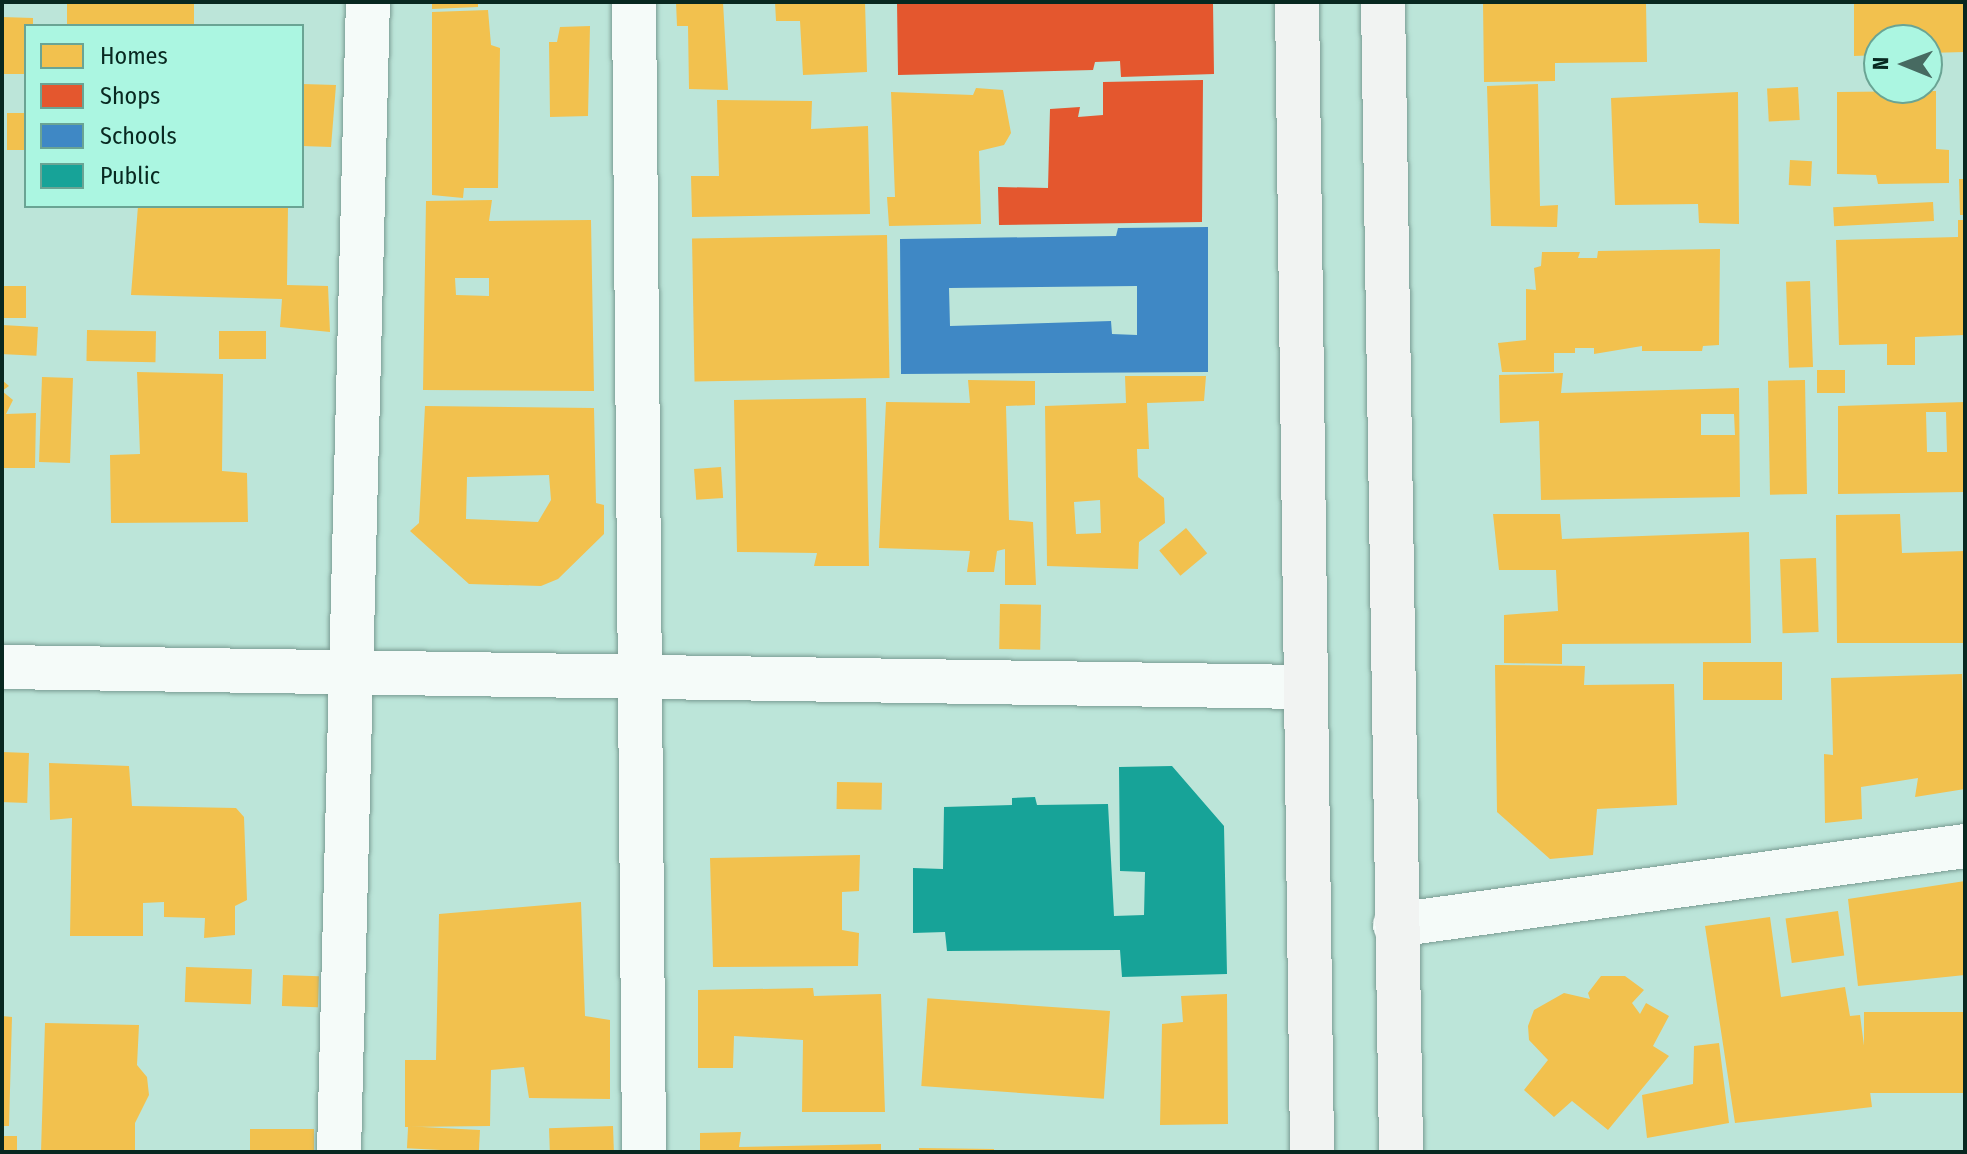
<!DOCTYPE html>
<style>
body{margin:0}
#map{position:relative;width:1967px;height:1154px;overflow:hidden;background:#bce5d9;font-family:"Fira Sans Condensed",sans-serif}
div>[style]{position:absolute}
.homes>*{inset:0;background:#f2c14e;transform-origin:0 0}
.shops>*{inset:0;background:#e4572e}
.schools>*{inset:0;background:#3f88c5}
.public>*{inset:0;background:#17a398}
.roads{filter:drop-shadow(0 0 2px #799b92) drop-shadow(0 0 2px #799b92)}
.street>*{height:44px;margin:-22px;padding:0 22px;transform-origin:22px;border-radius:22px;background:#f5fbf9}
.primary>*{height:44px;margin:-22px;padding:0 22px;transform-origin:22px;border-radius:22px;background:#f1f3f2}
span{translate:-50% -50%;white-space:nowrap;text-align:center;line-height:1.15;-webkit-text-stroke:8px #abf6e1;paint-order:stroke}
.frame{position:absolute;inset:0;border:4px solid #082820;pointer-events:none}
.legend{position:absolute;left:24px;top:24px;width:280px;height:184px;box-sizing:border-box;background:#abf6e1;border:2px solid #6aa494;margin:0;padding:10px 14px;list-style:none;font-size:24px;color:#082820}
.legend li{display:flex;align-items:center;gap:16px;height:40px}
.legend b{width:40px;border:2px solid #6aa494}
.north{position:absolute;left:1863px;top:24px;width:80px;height:80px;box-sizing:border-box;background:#abf6e1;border:2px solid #6aa494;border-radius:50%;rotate:271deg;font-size:22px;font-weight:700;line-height:32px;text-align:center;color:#082820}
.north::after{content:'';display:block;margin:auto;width:28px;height:36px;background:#476a61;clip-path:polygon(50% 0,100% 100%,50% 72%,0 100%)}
</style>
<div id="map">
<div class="homes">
<div style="left:67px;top:2px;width:127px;height:24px"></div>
<div style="clip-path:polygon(432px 2px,478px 2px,478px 7px,432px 9px)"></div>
<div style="clip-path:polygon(676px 2px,723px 2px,728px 90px,689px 89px,688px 26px,677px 26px)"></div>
<div style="clip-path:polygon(775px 2px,865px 2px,867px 72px,803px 75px,800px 21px,776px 21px)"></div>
<div style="clip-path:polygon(1483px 2px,1646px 2px,1647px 62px,1555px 63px,1555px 81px,1484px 82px)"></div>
<div style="clip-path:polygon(1854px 2px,1965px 2px,1965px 52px,1927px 53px,1927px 40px,1879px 40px,1879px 55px,1854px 56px)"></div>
<div style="clip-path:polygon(488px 10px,491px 45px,500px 48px,498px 188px,464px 188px,463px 198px,432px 195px,432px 12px)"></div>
<div style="clip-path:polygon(2px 17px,33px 18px,33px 26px,26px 26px,26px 74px,2px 74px)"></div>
<div style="clip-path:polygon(590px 26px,588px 116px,550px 117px,549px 42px,557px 42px,560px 27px)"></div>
<div style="clip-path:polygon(302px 84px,336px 85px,331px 147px,302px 146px)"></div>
<div style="clip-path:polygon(1538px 84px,1540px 206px,1558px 205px,1557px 227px,1491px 226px,1487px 86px)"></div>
<div style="left:1798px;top:87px;width:33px;height:31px;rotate:87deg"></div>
<div style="clip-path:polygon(976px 88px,1003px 90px,1011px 133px,1004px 145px,979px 151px,981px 224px,889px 226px,887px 197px,895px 197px,891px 92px,973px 95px)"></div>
<div style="clip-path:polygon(1936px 91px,1936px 149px,1949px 150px,1949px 183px,1878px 184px,1876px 175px,1837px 174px,1837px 92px)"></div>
<div style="clip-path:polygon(1738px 92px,1739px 224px,1699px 223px,1698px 204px,1615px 205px,1611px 98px)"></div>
<div style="clip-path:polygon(717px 100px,812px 101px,811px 129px,868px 126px,870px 214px,692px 217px,691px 176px,719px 176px)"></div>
<div style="left:7px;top:113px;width:19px;height:37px"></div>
<div style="left:1790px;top:160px;width:22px;height:25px;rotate:3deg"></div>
<div style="clip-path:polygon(1959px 179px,1965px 179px,1965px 215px,1960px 215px)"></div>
<div style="clip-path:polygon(evenodd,492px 200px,489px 221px,591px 220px,594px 391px,423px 390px,426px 201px,492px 200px,455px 278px,489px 278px,489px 296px,456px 295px,455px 278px)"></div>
<div style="left:1933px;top:202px;width:19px;height:100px;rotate:87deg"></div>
<div style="clip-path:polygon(138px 206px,288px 206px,287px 285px,328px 286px,330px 332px,280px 327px,282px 299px,131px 295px)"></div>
<div style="clip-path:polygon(1958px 220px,1965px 220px,1965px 335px,1915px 337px,1915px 365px,1887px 365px,1887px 344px,1839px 345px,1836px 240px,1958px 237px)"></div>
<div style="left:887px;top:235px;width:143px;height:195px;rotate:89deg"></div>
<div style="clip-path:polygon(1720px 249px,1719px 345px,1703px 346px,1702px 351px,1642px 351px,1642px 346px,1594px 354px,1594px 348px,1575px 348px,1575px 353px,1554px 353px,1554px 372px,1502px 372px,1498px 343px,1526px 340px,1526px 289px,1536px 290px,1534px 268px,1541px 266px,1542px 252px,1580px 252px,1578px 258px,1597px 258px,1598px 251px)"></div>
<div style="left:1810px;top:281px;width:86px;height:24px;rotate:88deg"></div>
<div style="left:2px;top:286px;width:24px;height:32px"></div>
<div style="left:2px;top:325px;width:36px;height:29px;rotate:3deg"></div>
<div style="left:87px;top:330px;width:69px;height:31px;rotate:1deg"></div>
<div style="left:219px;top:331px;width:47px;height:28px"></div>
<div style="left:1845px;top:370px;width:23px;height:28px;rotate:90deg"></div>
<div style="clip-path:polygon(137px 372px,223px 374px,222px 471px,247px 473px,248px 522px,111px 523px,110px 455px,140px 454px)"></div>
<div style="clip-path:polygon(evenodd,1563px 373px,1561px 393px,1739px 388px,1740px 497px,1541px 500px,1539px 421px,1500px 423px,1499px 375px,1563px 373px,1701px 414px,1734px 414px,1735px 435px,1701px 435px,1701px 414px)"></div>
<div style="clip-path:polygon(evenodd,1125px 376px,1206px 376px,1204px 401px,1147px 403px,1149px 449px,1137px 449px,1138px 477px,1164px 498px,1165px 523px,1139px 542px,1138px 569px,1047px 566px,1045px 406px,1126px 403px,1125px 376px,1100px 500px,1101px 533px,1076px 534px,1074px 502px,1100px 500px)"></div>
<div style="left:42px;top:377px;width:31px;height:85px;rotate:2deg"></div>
<div style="clip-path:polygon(2px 380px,9px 386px,2px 391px,13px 400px,6px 414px,36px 413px,35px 468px,2px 468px)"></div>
<div style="clip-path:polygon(968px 380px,1035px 381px,1035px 405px,1006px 406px,1009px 520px,1033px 522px,1036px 585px,1005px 585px,1005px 549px,997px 551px,994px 572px,967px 572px,970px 551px,879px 548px,886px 402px,970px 403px)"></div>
<div style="left:1805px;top:380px;width:114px;height:37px;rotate:89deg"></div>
<div style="clip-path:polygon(866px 398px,869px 566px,814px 566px,817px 553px,737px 552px,734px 400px)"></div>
<div style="clip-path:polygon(evenodd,1965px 402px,1965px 492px,1838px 494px,1838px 406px,1965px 402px,1926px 412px,1946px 412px,1947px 452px,1927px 452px,1926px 412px)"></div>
<div style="clip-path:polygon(evenodd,425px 406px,594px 408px,596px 503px,604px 505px,604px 534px,558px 579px,541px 586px,469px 584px,410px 531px,419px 523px,425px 406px,549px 475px,551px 500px,538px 522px,466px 519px,467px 477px,549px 475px)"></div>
<div style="left:721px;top:467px;width:31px;height:27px;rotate:86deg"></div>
<div style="clip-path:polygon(1493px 514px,1560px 514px,1562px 539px,1749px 532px,1751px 643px,1562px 644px,1562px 664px,1504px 663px,1504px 615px,1558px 611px,1556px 570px,1499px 570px)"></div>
<div style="clip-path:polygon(1900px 514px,1902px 553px,1965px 551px,1965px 643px,1837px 643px,1836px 515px)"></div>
<div style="left:1186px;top:528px;width:33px;height:35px;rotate:50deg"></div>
<div style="left:1816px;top:558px;width:74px;height:36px;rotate:88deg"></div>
<div style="left:1000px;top:604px;width:41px;height:45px;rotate:1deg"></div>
<div style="left:1703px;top:662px;width:79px;height:38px"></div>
<div style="clip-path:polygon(1495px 665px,1585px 666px,1584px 685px,1674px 684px,1677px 805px,1597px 809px,1593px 855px,1550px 859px,1497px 812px)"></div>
<div style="clip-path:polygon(1962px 668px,1965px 789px,1915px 797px,1918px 778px,1861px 787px,1862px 819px,1825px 823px,1824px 754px,1833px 755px,1831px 678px,1962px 674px)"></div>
<div style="left:2px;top:752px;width:27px;height:50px;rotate:2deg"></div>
<div style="clip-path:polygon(49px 763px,129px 766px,132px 806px,236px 808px,244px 817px,247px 900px,235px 906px,235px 935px,204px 938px,205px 918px,164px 917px,164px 902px,143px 903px,143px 936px,70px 936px,72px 818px,50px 820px)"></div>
<div style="left:837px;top:782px;width:45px;height:27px;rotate:1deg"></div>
<div style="clip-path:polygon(860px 855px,859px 891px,842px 892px,842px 930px,859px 933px,858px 966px,713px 967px,710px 858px)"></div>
<div style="clip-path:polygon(1965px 881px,1965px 975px,1858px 986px,1848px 899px)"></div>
<div style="clip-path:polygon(581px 902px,585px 1016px,610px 1020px,610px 1099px,529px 1098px,524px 1067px,491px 1070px,490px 1126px,405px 1127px,405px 1060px,436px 1060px,439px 914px)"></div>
<div style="left:1838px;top:911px;width:45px;height:53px;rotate:82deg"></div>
<div style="clip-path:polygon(1770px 917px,1781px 997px,1845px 987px,1850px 1016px,1860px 1015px,1872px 1107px,1735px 1123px,1705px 926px)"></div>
<div style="left:186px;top:967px;width:66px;height:35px;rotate:2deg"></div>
<div style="left:283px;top:975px;width:36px;height:31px;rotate:2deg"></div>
<div style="clip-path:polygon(1601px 976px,1625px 976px,1644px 990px,1632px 1003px,1640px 1014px,1646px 1003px,1669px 1016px,1653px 1046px,1669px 1056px,1608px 1130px,1572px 1101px,1554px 1117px,1524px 1090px,1548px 1060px,1529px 1040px,1528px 1026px,1534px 1010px,1564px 993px,1590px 999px,1588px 993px)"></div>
<div style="clip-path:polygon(813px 988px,814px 996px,881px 994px,885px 1112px,802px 1112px,803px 1040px,734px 1036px,733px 1068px,698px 1068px,698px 990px)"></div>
<div style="clip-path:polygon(1227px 994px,1228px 1124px,1160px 1125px,1162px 1024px,1183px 1022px,1181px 996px)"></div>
<div style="left:1110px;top:1011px;width:88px;height:183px;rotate:94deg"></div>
<div style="left:1965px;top:1012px;width:81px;height:101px;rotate:90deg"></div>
<div style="clip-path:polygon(2px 1016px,12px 1017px,9px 1126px,2px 1126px)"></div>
<div style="clip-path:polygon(45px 1023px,139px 1025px,137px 1065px,147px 1077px,149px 1095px,135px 1123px,135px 1152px,41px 1152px)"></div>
<div style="clip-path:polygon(1719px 1043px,1729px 1123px,1647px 1138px,1642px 1095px,1693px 1084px,1694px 1046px)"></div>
<div style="left:613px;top:1126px;width:26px;height:64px;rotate:88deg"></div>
<div style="left:250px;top:1129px;width:64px;height:23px"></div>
<div style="left:480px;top:1130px;width:22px;height:72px;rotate:93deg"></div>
<div style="clip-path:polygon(741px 1132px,739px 1147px,881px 1144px,881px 1152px,700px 1152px,700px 1133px)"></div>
<div style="left:2px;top:1136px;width:15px;height:16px"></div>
<div style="clip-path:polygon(919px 1148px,994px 1149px,994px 1152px,919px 1152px)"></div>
</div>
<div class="shops">
<div style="clip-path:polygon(897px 2px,1213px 2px,1214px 74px,1121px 77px,1120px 61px,1095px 62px,1093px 70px,898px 75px)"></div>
<div style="clip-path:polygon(1203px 80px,1202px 222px,999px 225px,998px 187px,1048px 188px,1050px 109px,1080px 107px,1078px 117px,1103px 115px,1103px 82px)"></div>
</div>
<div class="schools">
<div style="clip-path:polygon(evenodd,1208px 227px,1208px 372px,901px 374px,900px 239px,1116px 236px,1118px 228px,1208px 227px,1137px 286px,1137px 335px,1112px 334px,1111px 321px,950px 326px,949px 288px,1137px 286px)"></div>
</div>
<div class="public">
<div style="clip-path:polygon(1172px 766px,1224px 826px,1227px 974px,1122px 977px,1120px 950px,947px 951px,945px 932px,913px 933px,913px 868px,943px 869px,944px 807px,1012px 805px,1012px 798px,1035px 797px,1037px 805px,1108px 804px,1114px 916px,1144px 915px,1145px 872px,1120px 871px,1119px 767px)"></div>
</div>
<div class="roads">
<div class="street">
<div style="left:634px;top:2px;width:1150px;rotate:89.5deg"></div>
<div style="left:2px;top:667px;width:1301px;rotate:0.88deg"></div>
<div style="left:1395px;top:925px;width:575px;rotate:-7.89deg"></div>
<div style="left:339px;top:1152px;width:1150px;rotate:-88.56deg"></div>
</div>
<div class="primary">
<div style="left:1297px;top:2px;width:1150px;rotate:89.25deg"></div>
<div style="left:1383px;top:2px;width:1150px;rotate:89.1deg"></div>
</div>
</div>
<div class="frame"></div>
<ul class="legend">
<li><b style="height:22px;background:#f2c14e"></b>Homes</li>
<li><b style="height:22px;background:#e4572e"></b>Shops</li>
<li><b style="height:22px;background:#3f88c5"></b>Schools</li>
<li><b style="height:22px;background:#17a398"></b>Public</li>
</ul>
<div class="north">N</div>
</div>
